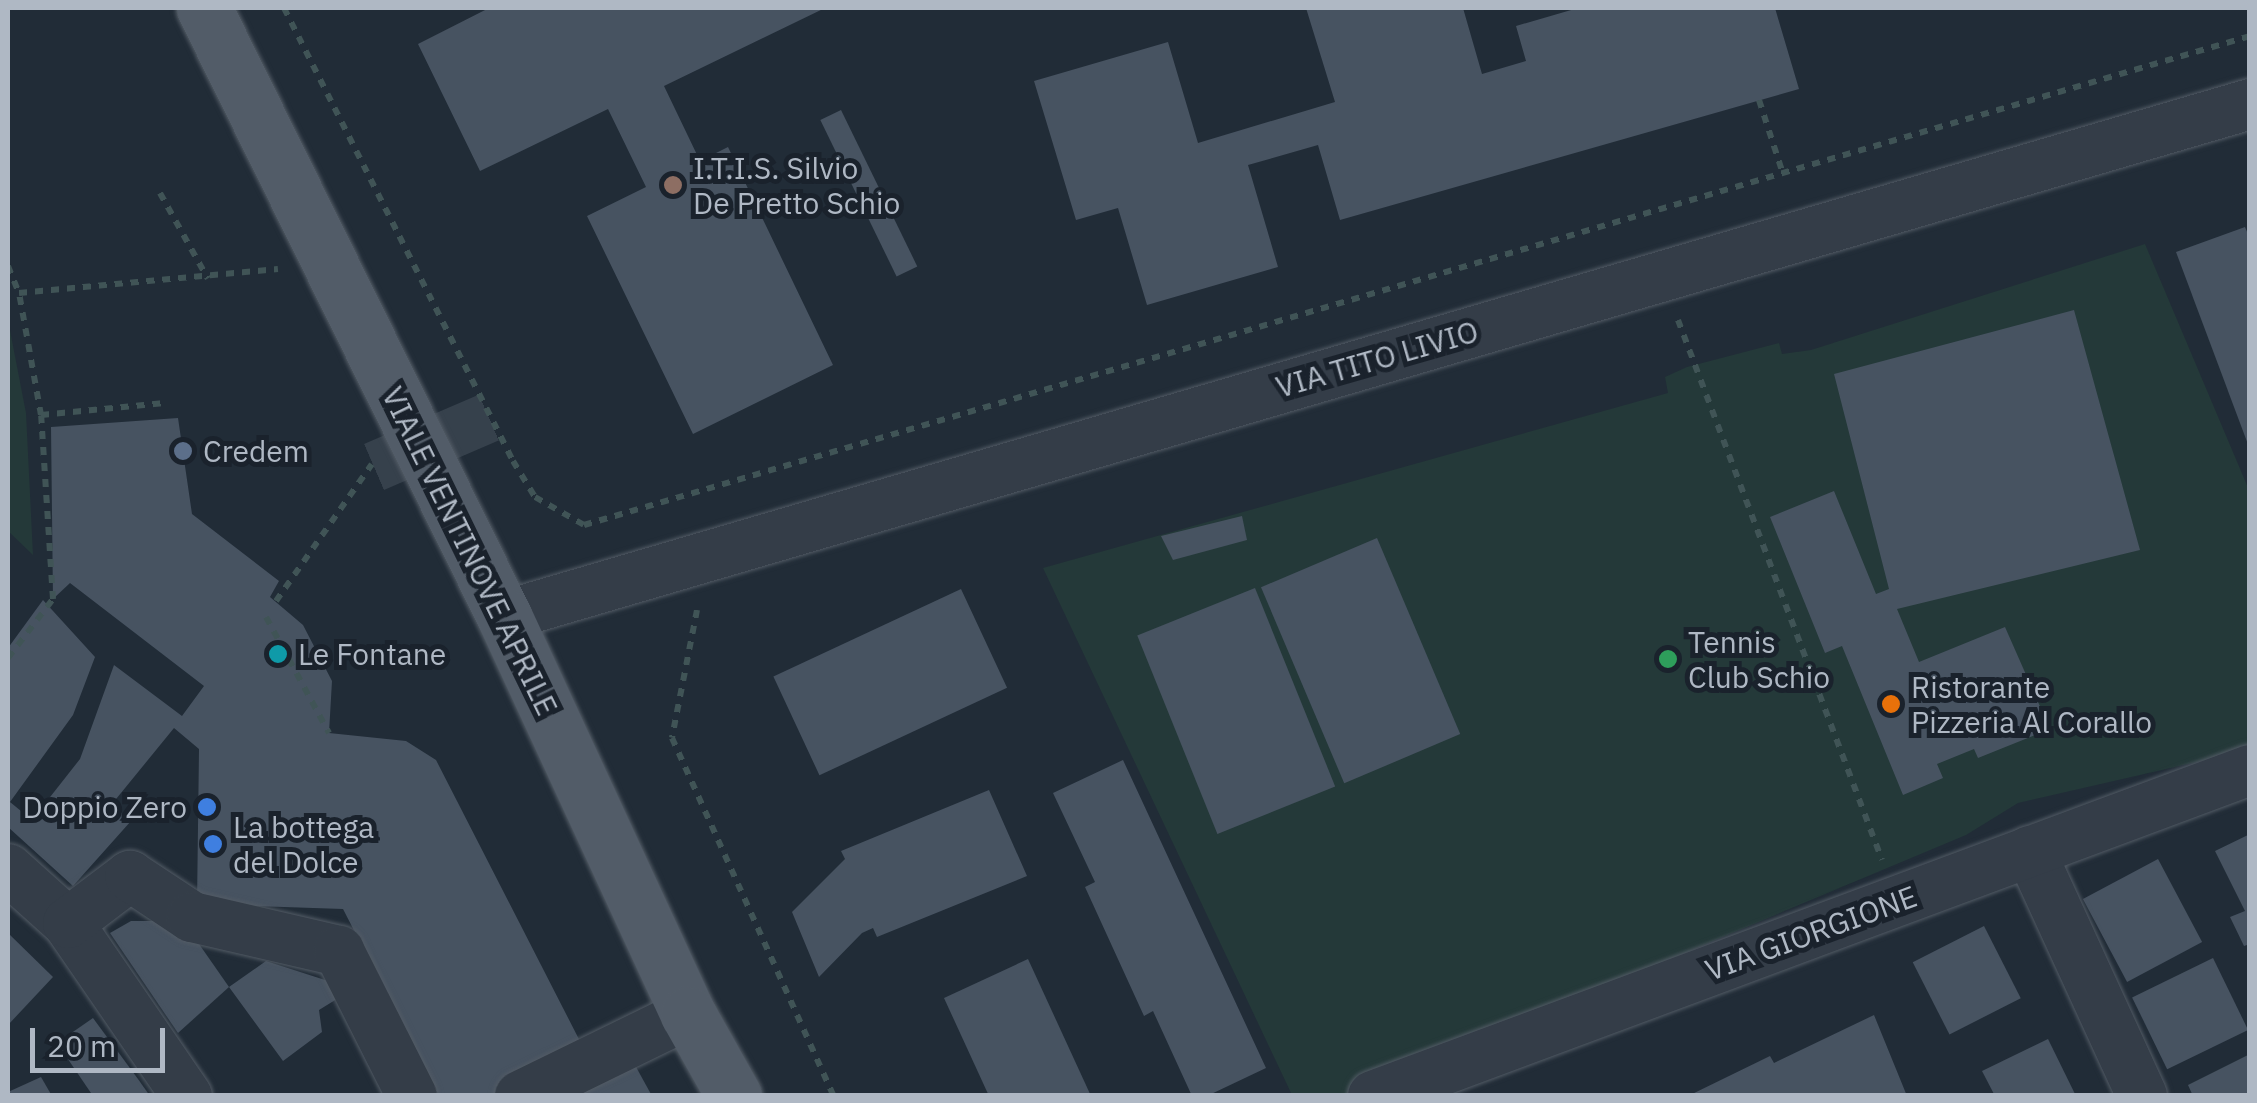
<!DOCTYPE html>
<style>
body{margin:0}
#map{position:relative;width:2257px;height:1103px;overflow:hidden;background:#212c37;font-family:"IBM Plex Sans",sans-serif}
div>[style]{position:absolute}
.green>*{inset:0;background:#243939}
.building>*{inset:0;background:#475361;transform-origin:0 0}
.minor-tunnel>*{height:50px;margin-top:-25px;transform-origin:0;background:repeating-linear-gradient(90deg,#36414c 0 50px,transparent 0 75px)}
.path>*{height:6px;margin-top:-3px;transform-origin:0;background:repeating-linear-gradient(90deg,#405456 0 8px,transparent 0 16px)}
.roads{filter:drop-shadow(0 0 2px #525b65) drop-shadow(0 0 2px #525b65)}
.minor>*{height:50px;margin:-25px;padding:0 25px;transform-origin:25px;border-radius:25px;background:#343d48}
.major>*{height:55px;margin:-27.5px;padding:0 27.5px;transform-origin:27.5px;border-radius:27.5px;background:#525c68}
.dots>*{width:28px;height:28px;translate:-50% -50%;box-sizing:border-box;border:5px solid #1a222c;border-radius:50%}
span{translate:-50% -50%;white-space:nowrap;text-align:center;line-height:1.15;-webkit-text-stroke:10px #1a222c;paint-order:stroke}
.poi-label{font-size:30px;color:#afb8c4}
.left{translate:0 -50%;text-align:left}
.right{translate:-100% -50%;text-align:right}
.street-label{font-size:30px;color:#afb8c4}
.frame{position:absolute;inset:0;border:10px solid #afb8c4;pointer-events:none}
.scale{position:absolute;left:30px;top:1028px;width:135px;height:45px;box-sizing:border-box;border:5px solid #afb8c4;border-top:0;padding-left:12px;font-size:30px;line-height:35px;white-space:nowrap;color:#afb8c4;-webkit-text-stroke:8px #1a222c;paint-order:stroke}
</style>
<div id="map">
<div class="green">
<div style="clip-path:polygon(2145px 244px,2249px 490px,2249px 750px,2018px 803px,1966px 835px,1346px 1095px,1292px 1095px,1043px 568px,1668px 393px,1665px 377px,1687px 367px,1779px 343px,1782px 354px,1811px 350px)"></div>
<div style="clip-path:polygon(8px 320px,26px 413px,33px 555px,8px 531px)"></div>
</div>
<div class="building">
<div style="clip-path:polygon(489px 8px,825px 8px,664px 86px,700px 161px,728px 147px,833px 365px,693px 434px,587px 216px,646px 187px,608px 109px,480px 171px,418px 44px)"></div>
<div style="clip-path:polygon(1306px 8px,1463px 8px,1482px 74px,1526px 61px,1516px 26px,1578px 8px,1775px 8px,1799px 89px,1340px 220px,1318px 145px,1248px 165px,1278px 267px,1147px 305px,1118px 208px,1076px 220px,1034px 81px,1168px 42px,1198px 143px,1335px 102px)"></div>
<div style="left:841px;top:110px;width:174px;height:23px;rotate:64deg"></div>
<div style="clip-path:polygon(2245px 227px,2250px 239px,2249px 447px,2176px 252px)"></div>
<div style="clip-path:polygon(2074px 310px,2140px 550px,1897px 609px,1919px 662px,2005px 627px,2050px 729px,1978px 758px,1974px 749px,1937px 764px,1943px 778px,1903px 795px,1842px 646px,1825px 653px,1770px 517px,1834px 491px,1876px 594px,1889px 589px,1834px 374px)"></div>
<div style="clip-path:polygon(178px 418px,192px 514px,279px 581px,270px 597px,303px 625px,332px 681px,329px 733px,406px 741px,436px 760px,584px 1049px,495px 1096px,439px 1096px,343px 909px,197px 904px,199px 749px,174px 728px,112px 804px,131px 821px,73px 886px,8px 827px,8px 648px,43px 600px,95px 657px,73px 715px,10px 802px,32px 820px,80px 759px,114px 665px,182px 716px,204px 686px,70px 583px,53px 599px,51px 427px)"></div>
<div style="clip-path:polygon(1242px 516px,1247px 540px,1173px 560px,1161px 536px)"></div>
<div style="left:1377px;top:538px;width:213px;height:126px;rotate:67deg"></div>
<div style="left:1255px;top:588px;width:214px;height:127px;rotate:68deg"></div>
<div style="left:961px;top:589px;width:109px;height:207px;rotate:65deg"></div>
<div style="clip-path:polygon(1123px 760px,1266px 1068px,1207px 1096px,1192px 1096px,1153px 1011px,1144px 1016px,1085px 887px,1095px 882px,1053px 793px)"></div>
<div style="clip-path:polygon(989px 790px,1027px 876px,877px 937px,873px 928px,862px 933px,819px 977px,792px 912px,845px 859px,841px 851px)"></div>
<div style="clip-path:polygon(2250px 834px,2250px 944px,2244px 946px,2230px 917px,2245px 911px,2215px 851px)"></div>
<div style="left:2158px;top:859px;width:94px;height:85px;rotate:62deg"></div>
<div style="clip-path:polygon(131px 921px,183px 921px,229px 987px,178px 1033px,110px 933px)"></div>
<div style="left:1984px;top:926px;width:81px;height:80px;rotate:63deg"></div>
<div style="clip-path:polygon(8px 933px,53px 977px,8px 1025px)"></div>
<div style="left:2213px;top:958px;width:80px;height:90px;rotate:64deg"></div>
<div style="clip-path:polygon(1028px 959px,1091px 1096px,989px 1096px,944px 998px)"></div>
<div style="clip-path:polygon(266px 961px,353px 989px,319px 1010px,322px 1032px,283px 1061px,229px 987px)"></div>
<div style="clip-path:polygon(1874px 1015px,1907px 1096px,1688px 1096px,1770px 1056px,1774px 1063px)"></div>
<div style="clip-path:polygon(93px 1018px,138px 1079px,150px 1096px,93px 1096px,57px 1043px)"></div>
<div style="clip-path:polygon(2048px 1039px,2075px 1094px,1995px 1096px,1982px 1071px)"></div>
<div style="clip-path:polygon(2248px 1055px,2250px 1096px,2193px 1096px,2188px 1085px)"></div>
<div style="clip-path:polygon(630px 1056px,652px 1096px,558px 1096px)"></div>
<div style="clip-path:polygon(41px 1077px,52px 1096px,8px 1096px,8px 1092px)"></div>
</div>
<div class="minor-tunnel">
<div style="left:374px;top:467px;width:126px;rotate:-23.3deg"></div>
</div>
<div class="path">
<div style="left:284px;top:8px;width:508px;rotate:63.18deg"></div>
<div style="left:513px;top:461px;width:42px;rotate:58.6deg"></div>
<div style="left:535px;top:497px;width:56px;rotate:29.7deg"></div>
<div style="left:584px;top:525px;width:1736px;rotate:-16.36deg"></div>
<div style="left:1759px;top:100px;width:78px;rotate:72deg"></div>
<div style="left:160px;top:193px;width:98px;rotate:60.8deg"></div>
<div style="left:8px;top:266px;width:29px;rotate:68deg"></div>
<div style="left:19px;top:293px;width:260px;rotate:-5.3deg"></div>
<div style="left:1678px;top:320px;width:577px;rotate:69.3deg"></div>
<div style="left:41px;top:415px;width:124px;rotate:-5.6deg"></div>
<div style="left:276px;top:601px;width:167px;rotate:-55deg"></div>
<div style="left:697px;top:610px;width:130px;rotate:101.1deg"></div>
<div style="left:672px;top:738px;width:393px;rotate:65.7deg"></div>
<div style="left:266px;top:617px;width:132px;rotate:61.5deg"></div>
<div style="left:8px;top:658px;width:74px;rotate:-52.7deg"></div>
<div style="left:53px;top:599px;width:184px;rotate:-93.7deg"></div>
<div style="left:41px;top:415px;width:124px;rotate:-100.2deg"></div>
</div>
<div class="roads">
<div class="minor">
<div style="left:504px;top:616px;width:1820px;rotate:-16.34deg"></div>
<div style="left:2030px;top:851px;width:269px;rotate:65.4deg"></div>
<div style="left:8px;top:869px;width:81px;rotate:42deg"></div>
<div style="left:68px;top:923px;width:210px;rotate:55.5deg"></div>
<div style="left:68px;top:923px;width:78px;rotate:-37.2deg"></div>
<div style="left:130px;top:876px;width:74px;rotate:33.5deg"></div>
<div style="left:192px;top:917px;width:151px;rotate:13deg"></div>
<div style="left:339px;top:951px;width:162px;rotate:63.3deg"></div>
<div style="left:520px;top:1096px;width:187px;rotate:-26deg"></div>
<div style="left:1373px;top:1096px;width:936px;rotate:-20.39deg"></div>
</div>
<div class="major">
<div style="left:204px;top:8px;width:678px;rotate:63.74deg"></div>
<div style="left:504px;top:616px;width:438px;rotate:65.2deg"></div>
<div style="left:688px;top:1014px;width:94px;rotate:60.7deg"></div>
</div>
</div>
<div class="dots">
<div style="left:673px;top:185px;background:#8d6e63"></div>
<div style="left:183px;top:451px;background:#5c6f8a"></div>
<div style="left:278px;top:654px;background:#0f9aa8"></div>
<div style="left:1668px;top:659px;background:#2e9e5b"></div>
<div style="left:1891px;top:704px;background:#e8710a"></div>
<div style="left:207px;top:807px;background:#3f7fe0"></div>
<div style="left:213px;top:844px;background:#3f7fe0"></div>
</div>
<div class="poi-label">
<span class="left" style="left:693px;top:185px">I.T.I.S. Silvio<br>De Pretto Schio</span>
<span class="left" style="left:203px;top:451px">Credem</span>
<span class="left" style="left:1688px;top:659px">Tennis<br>Club Schio</span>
<span class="left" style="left:298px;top:654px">Le Fontane</span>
<span class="left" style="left:1911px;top:704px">Ristorante<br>Pizzeria Al Corallo</span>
<span class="right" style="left:187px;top:807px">Doppio Zero</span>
<span class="left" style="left:233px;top:844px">La bottega<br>del Dolce</span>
</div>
<div class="street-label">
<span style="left:1377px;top:359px;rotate:-16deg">VIA TITO LIVIO</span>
<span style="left:470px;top:551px;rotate:64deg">VIALE VENTINOVE APRILE</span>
<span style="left:1811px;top:933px;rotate:-20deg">VIA GIORGIONE</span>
</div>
<div class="frame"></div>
<div class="scale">20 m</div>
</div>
